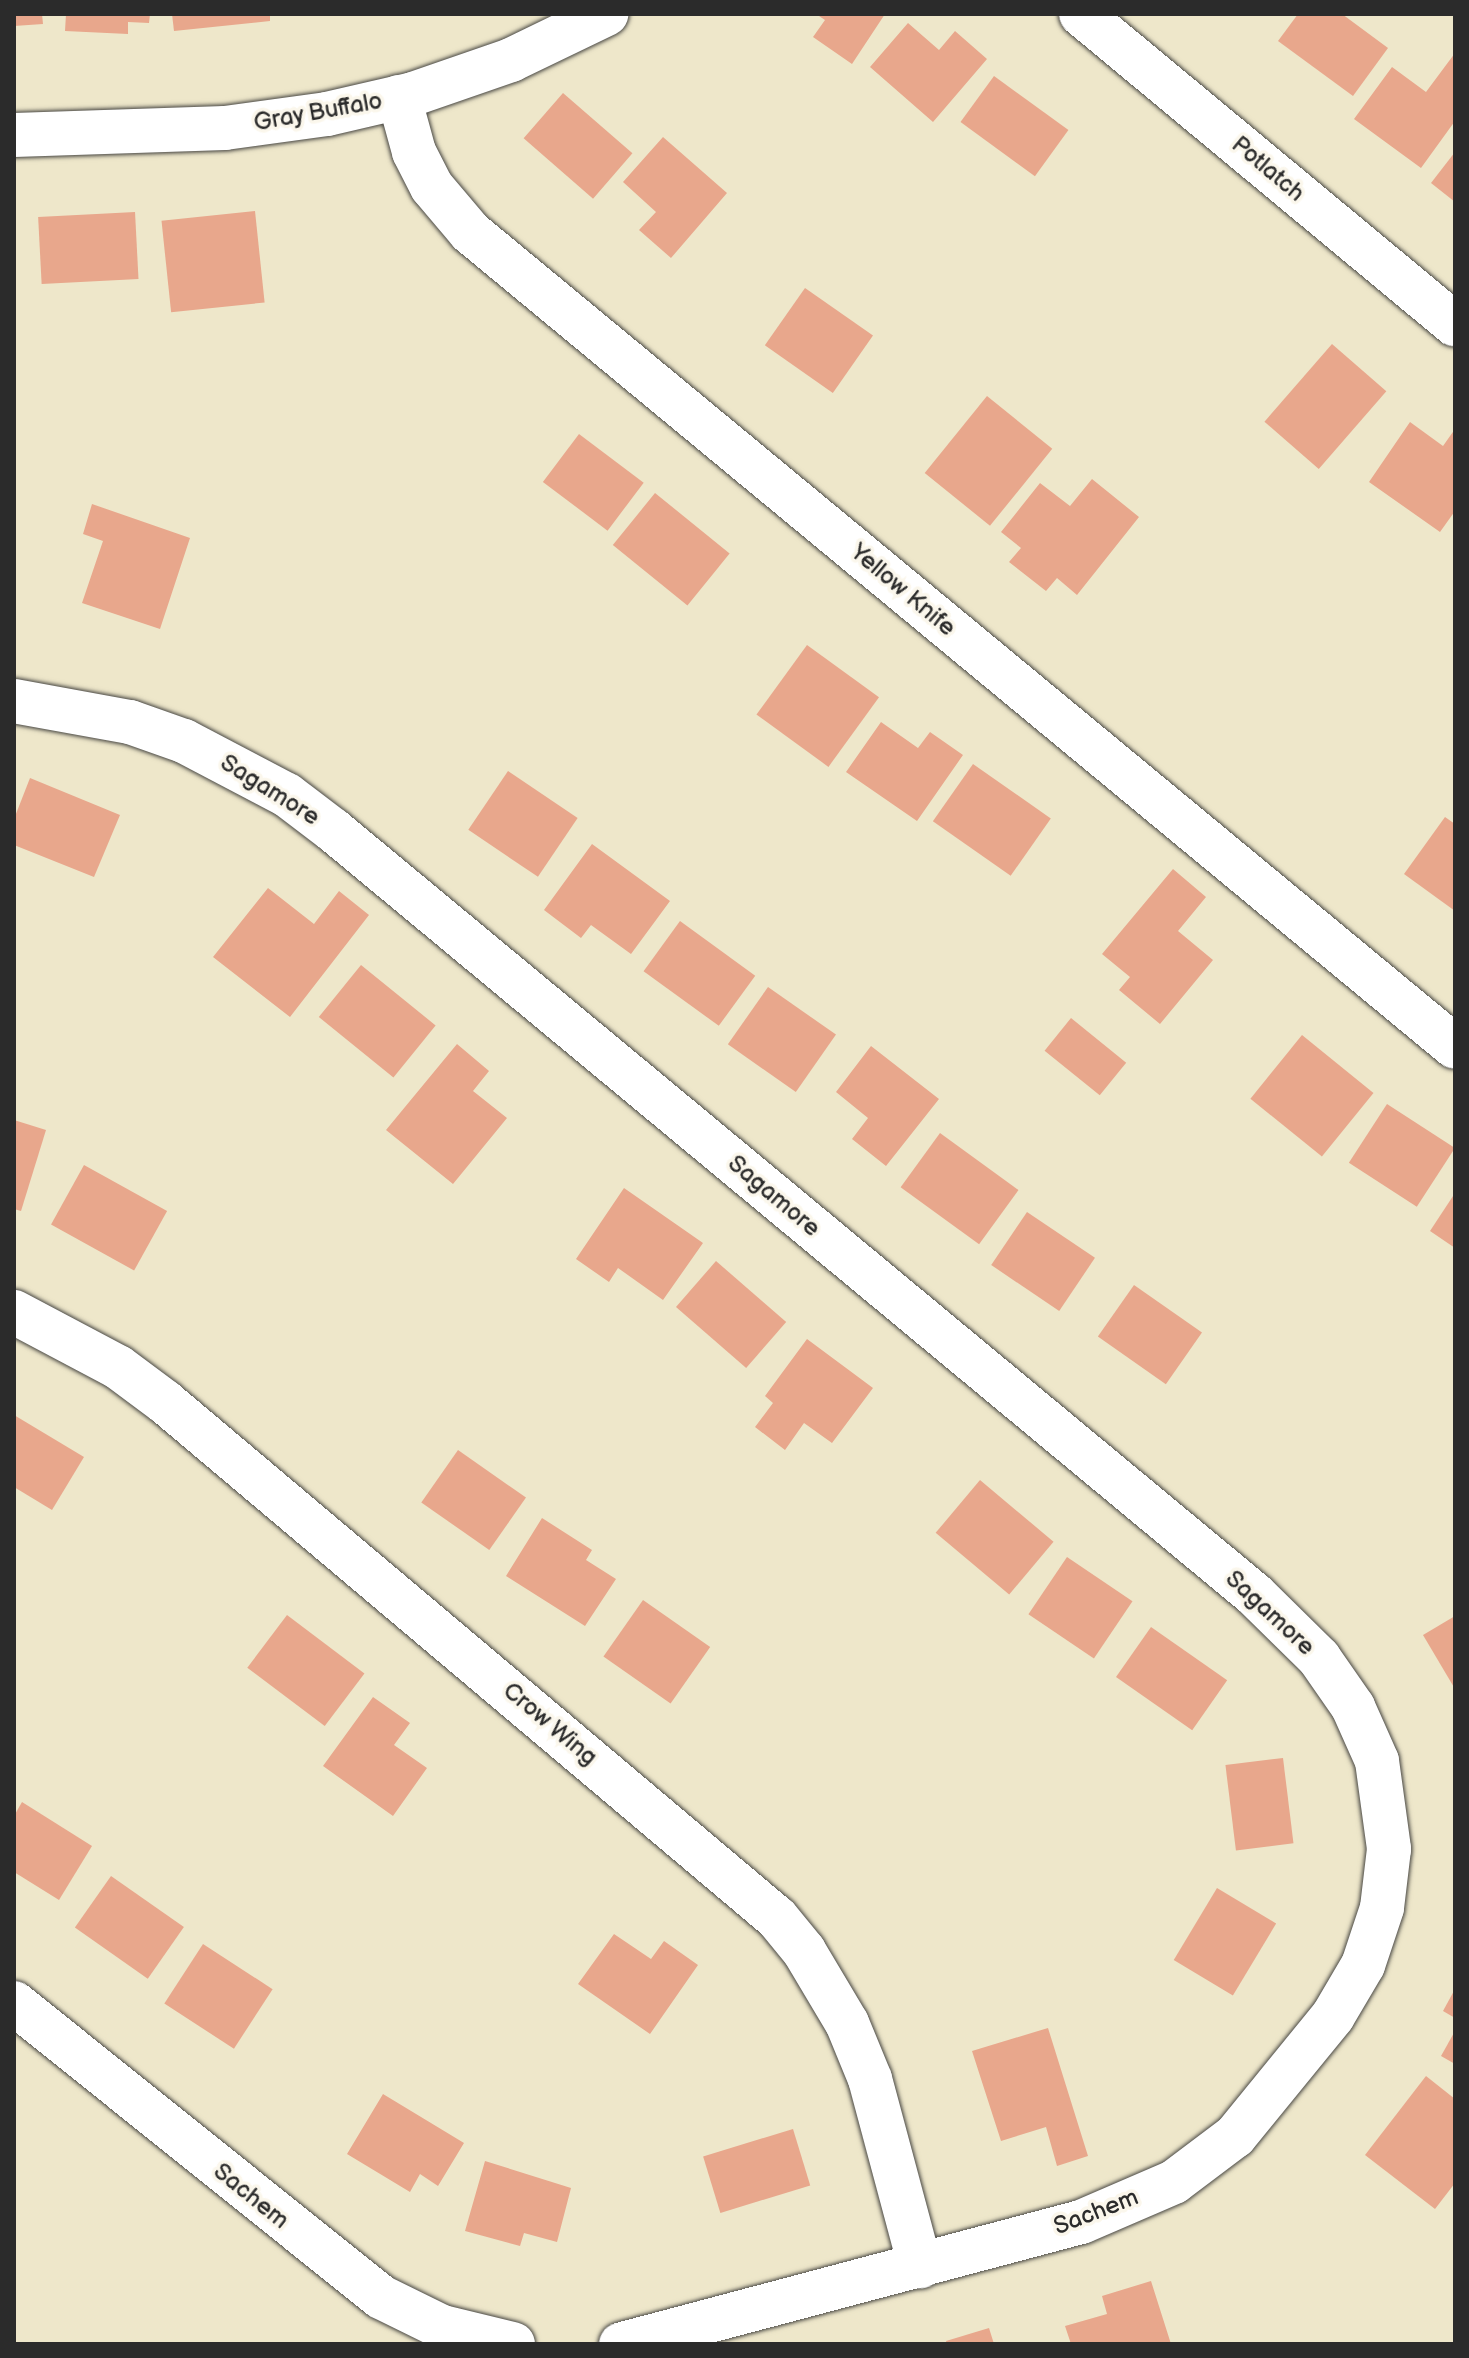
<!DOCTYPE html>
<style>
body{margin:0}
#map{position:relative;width:1469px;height:2358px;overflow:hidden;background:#eee7ca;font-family:"Balsamiq Sans",sans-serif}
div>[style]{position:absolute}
.building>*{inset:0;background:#e8a78c;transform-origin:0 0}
.roads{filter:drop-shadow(0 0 2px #484743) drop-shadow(0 0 2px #484743)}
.minor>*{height:44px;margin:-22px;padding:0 22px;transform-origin:22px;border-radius:22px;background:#fff}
span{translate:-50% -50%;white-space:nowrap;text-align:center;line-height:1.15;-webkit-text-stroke:7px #fbf7ec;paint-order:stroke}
.street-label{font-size:24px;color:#2b2b2b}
.frame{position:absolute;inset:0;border:16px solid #2b2b2b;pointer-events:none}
</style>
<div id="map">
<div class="building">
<div style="clip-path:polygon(14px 14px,42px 14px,43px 24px,14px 26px)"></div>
<div style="clip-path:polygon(66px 14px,150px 14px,149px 23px,128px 22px,128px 34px,65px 31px)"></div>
<div style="clip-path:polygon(172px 14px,270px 14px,270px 21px,174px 31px)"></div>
<div style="clip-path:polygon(816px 14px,885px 14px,852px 64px,813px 37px,825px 20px)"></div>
<div style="clip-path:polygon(1298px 14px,1342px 14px,1388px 48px,1353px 96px,1278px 41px)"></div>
<div style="clip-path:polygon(908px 23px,939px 50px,955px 31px,987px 59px,933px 122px,870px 67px)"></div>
<div style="clip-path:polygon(1455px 53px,1455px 121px,1421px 168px,1354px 119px,1392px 67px,1426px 92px)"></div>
<div style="left:994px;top:76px;width:92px;height:57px;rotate:36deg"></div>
<div style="left:563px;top:93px;width:92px;height:60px;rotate:41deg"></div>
<div style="clip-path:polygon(663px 137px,727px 193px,671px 258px,639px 230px,656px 212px,623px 182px)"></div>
<div style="clip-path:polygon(1455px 152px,1455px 202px,1431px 183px)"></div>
<div style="left:255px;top:211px;width:92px;height:94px;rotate:84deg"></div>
<div style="left:135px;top:212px;width:67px;height:97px;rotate:87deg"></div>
<div style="left:805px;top:288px;width:83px;height:70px;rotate:35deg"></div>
<div style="left:1332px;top:344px;width:72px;height:103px;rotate:41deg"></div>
<div style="left:987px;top:396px;width:84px;height:99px;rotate:39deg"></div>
<div style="clip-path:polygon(1410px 422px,1443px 446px,1455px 429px,1455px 511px,1440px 532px,1369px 482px)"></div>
<div style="left:579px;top:434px;width:81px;height:60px;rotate:37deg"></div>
<div style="clip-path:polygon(1092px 479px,1139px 517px,1077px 595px,1057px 578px,1046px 591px,1009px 562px,1021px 548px,1001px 532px,1040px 483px,1070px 506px)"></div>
<div style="left:655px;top:493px;width:96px;height:67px;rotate:39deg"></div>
<div style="clip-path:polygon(92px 504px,190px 538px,160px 629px,82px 603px,103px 541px,83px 534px)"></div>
<div style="left:807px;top:645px;width:89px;height:86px;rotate:36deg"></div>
<div style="clip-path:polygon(881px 722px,918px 748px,930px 732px,963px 755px,917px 821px,846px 772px)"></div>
<div style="left:973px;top:764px;width:95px;height:70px;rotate:35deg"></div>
<div style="left:508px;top:771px;width:84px;height:71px;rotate:34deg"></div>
<div style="clip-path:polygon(30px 778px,120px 815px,94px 877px,14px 845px,14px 819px)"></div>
<div style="clip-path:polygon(1445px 817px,1455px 824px,1455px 911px,1404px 874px)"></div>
<div style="clip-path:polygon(592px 844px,670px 901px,631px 954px,591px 925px,581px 938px,544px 910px)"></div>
<div style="clip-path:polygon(1173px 869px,1206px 897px,1178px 931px,1213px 960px,1160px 1024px,1119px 990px,1130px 977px,1102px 954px)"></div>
<div style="clip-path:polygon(268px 888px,314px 924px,339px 891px,369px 915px,290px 1017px,213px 957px)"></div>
<div style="left:680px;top:921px;width:93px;height:62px;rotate:36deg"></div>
<div style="left:361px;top:965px;width:96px;height:67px;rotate:39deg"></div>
<div style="left:768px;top:987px;width:83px;height:70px;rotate:35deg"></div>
<div style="left:1071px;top:1018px;width:71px;height:42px;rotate:39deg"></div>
<div style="left:1302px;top:1035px;width:92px;height:82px;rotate:39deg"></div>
<div style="clip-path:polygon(457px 1044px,489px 1071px,473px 1091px,507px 1118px,453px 1184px,386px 1130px)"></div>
<div style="clip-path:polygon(871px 1046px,939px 1099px,886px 1166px,852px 1139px,868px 1118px,836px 1092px)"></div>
<div style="left:1387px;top:1104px;width:81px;height:70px;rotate:33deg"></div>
<div style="clip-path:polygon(14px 1120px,46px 1130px,21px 1211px,14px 1209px)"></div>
<div style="left:940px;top:1133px;width:97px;height:67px;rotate:36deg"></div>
<div style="left:84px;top:1165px;width:95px;height:68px;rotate:29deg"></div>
<div style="clip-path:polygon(624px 1188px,703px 1243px,663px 1300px,618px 1268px,609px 1282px,576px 1259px)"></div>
<div style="clip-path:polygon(1455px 1193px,1455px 1248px,1430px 1231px)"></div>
<div style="left:1027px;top:1212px;width:82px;height:64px;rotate:34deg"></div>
<div style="left:716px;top:1261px;width:93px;height:61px;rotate:41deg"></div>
<div style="left:1134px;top:1285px;width:83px;height:63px;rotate:35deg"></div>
<div style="clip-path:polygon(807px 1339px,873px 1388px,832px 1443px,804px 1423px,785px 1450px,755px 1427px,773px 1403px,765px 1396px)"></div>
<div style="clip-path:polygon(14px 1415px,84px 1457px,52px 1510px,14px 1487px)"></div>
<div style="left:458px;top:1450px;width:83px;height:64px;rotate:35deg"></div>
<div style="left:980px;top:1480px;width:96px;height:69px;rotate:40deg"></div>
<div style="clip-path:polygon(542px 1518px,592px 1550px,586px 1560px,616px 1579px,585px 1626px,506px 1576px)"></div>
<div style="left:1067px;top:1557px;width:79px;height:69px;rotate:34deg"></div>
<div style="left:643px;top:1600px;width:82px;height:69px;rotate:35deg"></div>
<div style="left:287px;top:1615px;width:97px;height:66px;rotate:37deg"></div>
<div style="clip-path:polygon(1455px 1616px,1455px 1689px,1423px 1635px)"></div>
<div style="left:1151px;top:1627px;width:93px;height:61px;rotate:35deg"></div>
<div style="clip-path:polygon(373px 1697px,410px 1723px,394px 1745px,427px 1768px,393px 1816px,323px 1766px)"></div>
<div style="left:1283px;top:1758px;width:86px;height:58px;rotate:83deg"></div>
<div style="clip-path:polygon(22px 1802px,92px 1846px,59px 1900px,14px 1872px,14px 1816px)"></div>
<div style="left:111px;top:1876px;width:89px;height:63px;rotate:35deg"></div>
<div style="left:1217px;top:1888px;width:69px;height:84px;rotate:31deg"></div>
<div style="clip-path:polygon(614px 1934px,651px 1959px,664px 1941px,698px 1965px,650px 2034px,578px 1984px)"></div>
<div style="left:203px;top:1944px;width:83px;height:71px;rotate:33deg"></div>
<div style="clip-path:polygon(1455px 1989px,1455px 2018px,1443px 2011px)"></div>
<div style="clip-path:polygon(1048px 2028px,1088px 2156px,1057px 2166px,1046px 2127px,1001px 2141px,972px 2051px)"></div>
<div style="clip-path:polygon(1455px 2031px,1455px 2064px,1441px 2056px)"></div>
<div style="clip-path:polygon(1426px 2076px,1455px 2099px,1455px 2183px,1435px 2209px,1365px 2155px)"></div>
<div style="clip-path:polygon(383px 2094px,464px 2143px,438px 2186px,420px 2174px,410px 2192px,347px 2154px)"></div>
<div style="left:793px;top:2129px;width:59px;height:94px;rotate:73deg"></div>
<div style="clip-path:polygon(485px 2161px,571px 2188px,557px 2242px,524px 2233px,520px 2246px,465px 2231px)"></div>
<div style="clip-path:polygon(1151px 2281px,1171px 2344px,1071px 2344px,1065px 2326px,1107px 2314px,1102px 2296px)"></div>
<div style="clip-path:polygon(989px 2328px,994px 2344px,947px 2344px,946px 2341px)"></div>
</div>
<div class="roads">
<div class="minor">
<div style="left:1081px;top:14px;width:486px;rotate:39.7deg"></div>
<div style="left:399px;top:97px;width:57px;rotate:74.7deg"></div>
<div style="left:414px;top:152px;width:39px;rotate:63deg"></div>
<div style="left:432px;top:187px;width:59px;rotate:49.8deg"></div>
<div style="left:470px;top:232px;width:1278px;rotate:39.6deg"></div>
<div style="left:14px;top:135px;width:211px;rotate:-1.9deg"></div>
<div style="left:225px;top:128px;width:103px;rotate:-7.8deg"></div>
<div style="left:327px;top:114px;width:88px;rotate:-13.1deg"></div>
<div style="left:413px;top:94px;width:104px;rotate:-19.1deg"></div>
<div style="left:511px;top:60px;width:106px;rotate:-25.8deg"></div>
<div style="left:14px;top:701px;width:118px;rotate:10.3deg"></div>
<div style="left:130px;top:722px;width:57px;rotate:19.4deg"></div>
<div style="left:184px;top:741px;width:116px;rotate:27.7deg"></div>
<div style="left:287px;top:795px;width:58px;rotate:37.3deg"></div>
<div style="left:333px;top:830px;width:1198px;rotate:39.68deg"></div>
<div style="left:1255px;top:1595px;width:90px;rotate:44.5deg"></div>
<div style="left:1319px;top:1658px;width:60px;rotate:55.2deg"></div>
<div style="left:1353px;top:1707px;width:59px;rotate:66deg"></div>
<div style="left:1377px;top:1761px;width:89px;rotate:82.2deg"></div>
<div style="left:1389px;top:1849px;width:59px;rotate:96.8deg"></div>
<div style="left:1382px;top:1908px;width:60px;rotate:108.4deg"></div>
<div style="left:1363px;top:1965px;width:59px;rotate:120.5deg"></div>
<div style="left:1333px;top:2016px;width:155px;rotate:129.2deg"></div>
<div style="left:1235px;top:2136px;width:76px;rotate:143deg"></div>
<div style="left:1174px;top:2182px;width:101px;rotate:156.7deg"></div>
<div style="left:1081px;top:2222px;width:476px;rotate:165.1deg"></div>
<div style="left:14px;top:1312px;width:118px;rotate:27.9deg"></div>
<div style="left:118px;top:1367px;width:59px;rotate:36.7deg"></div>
<div style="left:165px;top:1402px;width:800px;rotate:40.14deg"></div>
<div style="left:777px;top:1918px;width:43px;rotate:50.7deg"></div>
<div style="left:804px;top:1951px;width:84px;rotate:59.2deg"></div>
<div style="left:847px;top:2023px;width:61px;rotate:67.7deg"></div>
<div style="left:870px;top:2079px;width:194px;rotate:75deg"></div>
<div style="left:14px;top:2003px;width:470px;rotate:38.7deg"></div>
<div style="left:381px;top:2297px;width:68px;rotate:26.2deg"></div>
<div style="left:442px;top:2327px;width:73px;rotate:13.5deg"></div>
</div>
</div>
<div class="street-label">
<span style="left:318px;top:112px;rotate:-10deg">Gray Buffalo</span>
<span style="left:1268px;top:169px;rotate:40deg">Potlatch</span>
<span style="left:903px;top:590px;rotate:40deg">Yellow Knife</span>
<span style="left:270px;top:790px;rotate:32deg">Sagamore</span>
<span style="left:774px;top:1196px;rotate:40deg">Sagamore</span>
<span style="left:1270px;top:1613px;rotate:43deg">Sagamore</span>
<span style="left:550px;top:1724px;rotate:40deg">Crow Wing</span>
<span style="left:251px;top:2196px;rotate:39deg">Sachem</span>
<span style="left:1096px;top:2212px;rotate:-21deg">Sachem</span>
</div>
<div class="frame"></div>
</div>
